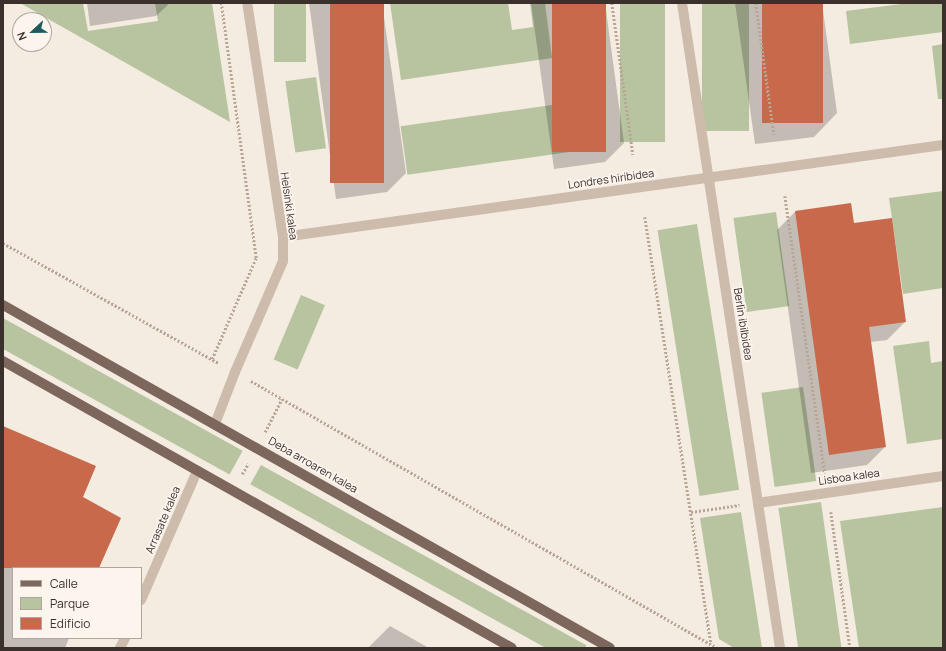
<!DOCTYPE html>
<style>
body{margin:0}
#map{position:relative;width:946px;height:651px;overflow:hidden;background:#f4ebe1;font-family:Manrope,sans-serif}
div>[style]{position:absolute}
.green>*{inset:0;background:#b8c4a0;transform-origin:0 0}
.shadow>*{inset:0;background:#0003}
.building>*{inset:0;background:#c8694b;transform-origin:0 0}
.path>*{height:2.5px;margin-top:-1.25px;transform-origin:0;background:repeating-linear-gradient(90deg,#b9a596 0 2px,transparent 0 4px)}
.minor>*{height:10px;margin:-5px;padding:0 5px;transform-origin:5px;border-radius:5px;background:#cdbbac}
.major>*{height:10px;margin:-5px;padding:0 5px;transform-origin:5px;border-radius:5px;background:#7d675c}
span{translate:-50% -50%;white-space:nowrap;text-align:center;line-height:1.15;-webkit-text-stroke:3.5px #fbf5ee;paint-order:stroke}
.street-label{font-size:11px;color:#3b302b}
.frame{position:absolute;inset:0;border:4px solid #3b302b;pointer-events:none}
.legend{position:absolute;left:12px;top:567px;width:130px;height:72px;box-sizing:border-box;background:#fbf5ee;border:1px solid #aea6a0;margin:0;padding:5px 7px;list-style:none;font-size:12px;color:#3b302b}
.legend li{display:flex;align-items:center;gap:8px;height:20px}
.legend b{width:20px;border:1px solid #aea6a0}
.north{position:absolute;left:12px;top:12px;width:40px;height:40px;box-sizing:border-box;background:#fbf5ee;border:1px solid #aea6a0;border-radius:50%;rotate:248deg;font-size:11px;font-weight:700;line-height:16px;text-align:center;color:#3b302b}
.north::after{content:'';display:block;margin:auto;width:14px;height:18px;background:#1f5a5e;clip-path:polygon(50% 0,100% 100%,50% 72%,0 100%)}
</style>
<div id="map">
<div class="green">
<div style="clip-path:polygon(20px 3px,83px 3px,88px 31px,158px 21px,155px 3px,212px 3px,230px 122px)"></div>
<div style="left:274px;top:3px;width:32px;height:59px"></div>
<div style="clip-path:polygon(390px 3px,508px 3px,512px 30px,533px 27px,530px 3px,545px 3px,552px 58px,401px 80px)"></div>
<div style="left:620px;top:3px;width:45px;height:139px"></div>
<div style="left:702px;top:3px;width:47px;height:128px"></div>
<div style="clip-path:polygon(909px 3px,943px 3px,943px 32px,850px 44px,846px 11px)"></div>
<div style="clip-path:polygon(943px 44px,943px 99px,938px 99px,932px 46px)"></div>
<div style="left:316px;top:77px;width:72px;height:31px;rotate:82deg"></div>
<div style="left:566px;top:103px;width:49px;height:167px;rotate:82deg"></div>
<div style="clip-path:polygon(943px 191px,943px 288px,903px 294px,889px 198px)"></div>
<div style="left:776px;top:212px;width:95px;height:43px;rotate:82deg"></div>
<div style="left:697px;top:224px;width:269px;height:40px;rotate:81deg"></div>
<div style="left:301px;top:295px;width:26px;height:70px;rotate:23deg"></div>
<div style="left:3px;top:318px;width:274px;height:27px;rotate:29deg"></div>
<div style="clip-path:polygon(929px 341px,931px 363px,943px 361px,943px 439px,907px 444px,893px 346px)"></div>
<div style="left:803px;top:387px;width:95px;height:42px;rotate:82deg"></div>
<div style="left:261px;top:465px;width:372px;height:22px;rotate:29deg"></div>
<div style="left:821px;top:502px;width:147px;height:43px;rotate:82deg"></div>
<div style="clip-path:polygon(943px 507px,943px 648px,859px 648px,840px 521px)"></div>
<div style="clip-path:polygon(741px 512px,762px 648px,734px 648px,719px 639px,700px 518px)"></div>
</div>
<div class="shadow">
<div style="clip-path:polygon(87px 3px,170px 3px,156px 16px,90px 26px)"></div>
<div style="clip-path:polygon(309px 3px,382px 3px,406px 173px,387px 192px,336px 199px)"></div>
<div style="clip-path:polygon(531px 3px,605px 3px,624px 143px,605px 162px,554px 169px)"></div>
<div style="clip-path:polygon(735px 3px,822px 3px,837px 113px,814px 137px,755px 144px)"></div>
<div style="clip-path:polygon(851px 204px,853px 225px,905px 322px,887px 340px,870px 342px,885px 447px,867px 465px,811px 473px,777px 230px,795px 212px)"></div>
<div style="clip-path:polygon(3px 427px,82px 497px,98px 568px,13px 568px,13px 638px,69px 638px,65px 648px,3px 648px)"></div>
<div style="clip-path:polygon(390px 626px,429px 648px,368px 648px)"></div>
</div>
<div class="building">
<div style="left:330px;top:3px;width:54px;height:180px"></div>
<div style="left:552px;top:3px;width:54px;height:149px"></div>
<div style="left:762px;top:3px;width:61px;height:120px"></div>
<div style="clip-path:polygon(851px 203px,854px 223px,892px 218px,906px 322px,869px 327px,886px 447px,829px 455px,795px 211px)"></div>
<div style="clip-path:polygon(3px 426px,96px 466px,83px 497px,121px 518px,99px 568px,3px 568px)"></div>
</div>
<div class="path">
<div style="left:612px;top:3px;width:153px;rotate:82.1deg"></div>
<div style="left:756px;top:3px;width:133px;rotate:82.2deg"></div>
<div style="left:785px;top:196px;width:280px;rotate:81.8deg"></div>
<div style="left:645px;top:217px;width:432px;rotate:81.2deg"></div>
<div style="left:3px;top:243px;width:247px;rotate:29.1deg"></div>
<div style="left:212px;top:359px;width:110px;rotate:-66.5deg"></div>
<div style="left:256px;top:258px;width:257px;rotate:-97.8deg"></div>
<div style="left:251px;top:381px;width:537px;rotate:29.81deg"></div>
<div style="left:265px;top:432px;width:37px;rotate:-63deg"></div>
<div style="left:242px;top:474px;width:12px;rotate:-59deg"></div>
<div style="left:691px;top:512px;width:49px;rotate:-8.1deg"></div>
<div style="left:831px;top:512px;width:137px;rotate:82deg"></div>
</div>
<div class="minor">
<div style="left:682px;top:3px;width:652px;rotate:81.36deg"></div>
<div style="left:283px;top:237px;width:666px;rotate:-7.94deg"></div>
<div style="left:215px;top:424px;width:56px;rotate:-69deg"></div>
<div style="left:235px;top:372px;width:121px;rotate:-66.6deg"></div>
<div style="left:283px;top:261px;width:24px;rotate:-90deg"></div>
<div style="left:283px;top:237px;width:237px;rotate:-98.7deg"></div>
<div style="left:758px;top:503px;width:187px;rotate:-8.3deg"></div>
<div style="left:141px;top:600px;width:141px;rotate:-66.5deg"></div>
<div style="left:120px;top:648px;width:11px;rotate:-63deg"></div>
</div>
<div class="major">
<div style="left:3px;top:305px;width:697px;rotate:29.47deg"></div>
<div style="left:3px;top:361px;width:584px;rotate:29.42deg"></div>
</div>
<div class="street-label">
<span style="left:611px;top:179px;rotate:-8deg">Londres hiribidea</span>
<span style="left:289px;top:206px;rotate:82deg">Helsinki kalea</span>
<span style="left:743px;top:324px;rotate:81deg">Berlin ibilbidea</span>
<span style="left:313px;top:465px;rotate:30deg">Deba arroaren kalea</span>
<span style="left:849px;top:477px;rotate:-8deg">Lisboa kalea</span>
<span style="left:163px;top:520px;rotate:-67deg">Arrasate kalea</span>
</div>
<div class="frame"></div>
<ul class="legend">
<li><b style="height:5px;background:#7d675c"></b>Calle</li>
<li><b style="height:11px;background:#b8c4a0"></b>Parque</li>
<li><b style="height:11px;background:#c8694b"></b>Edificio</li>
</ul>
<div class="north">N</div>
</div>
